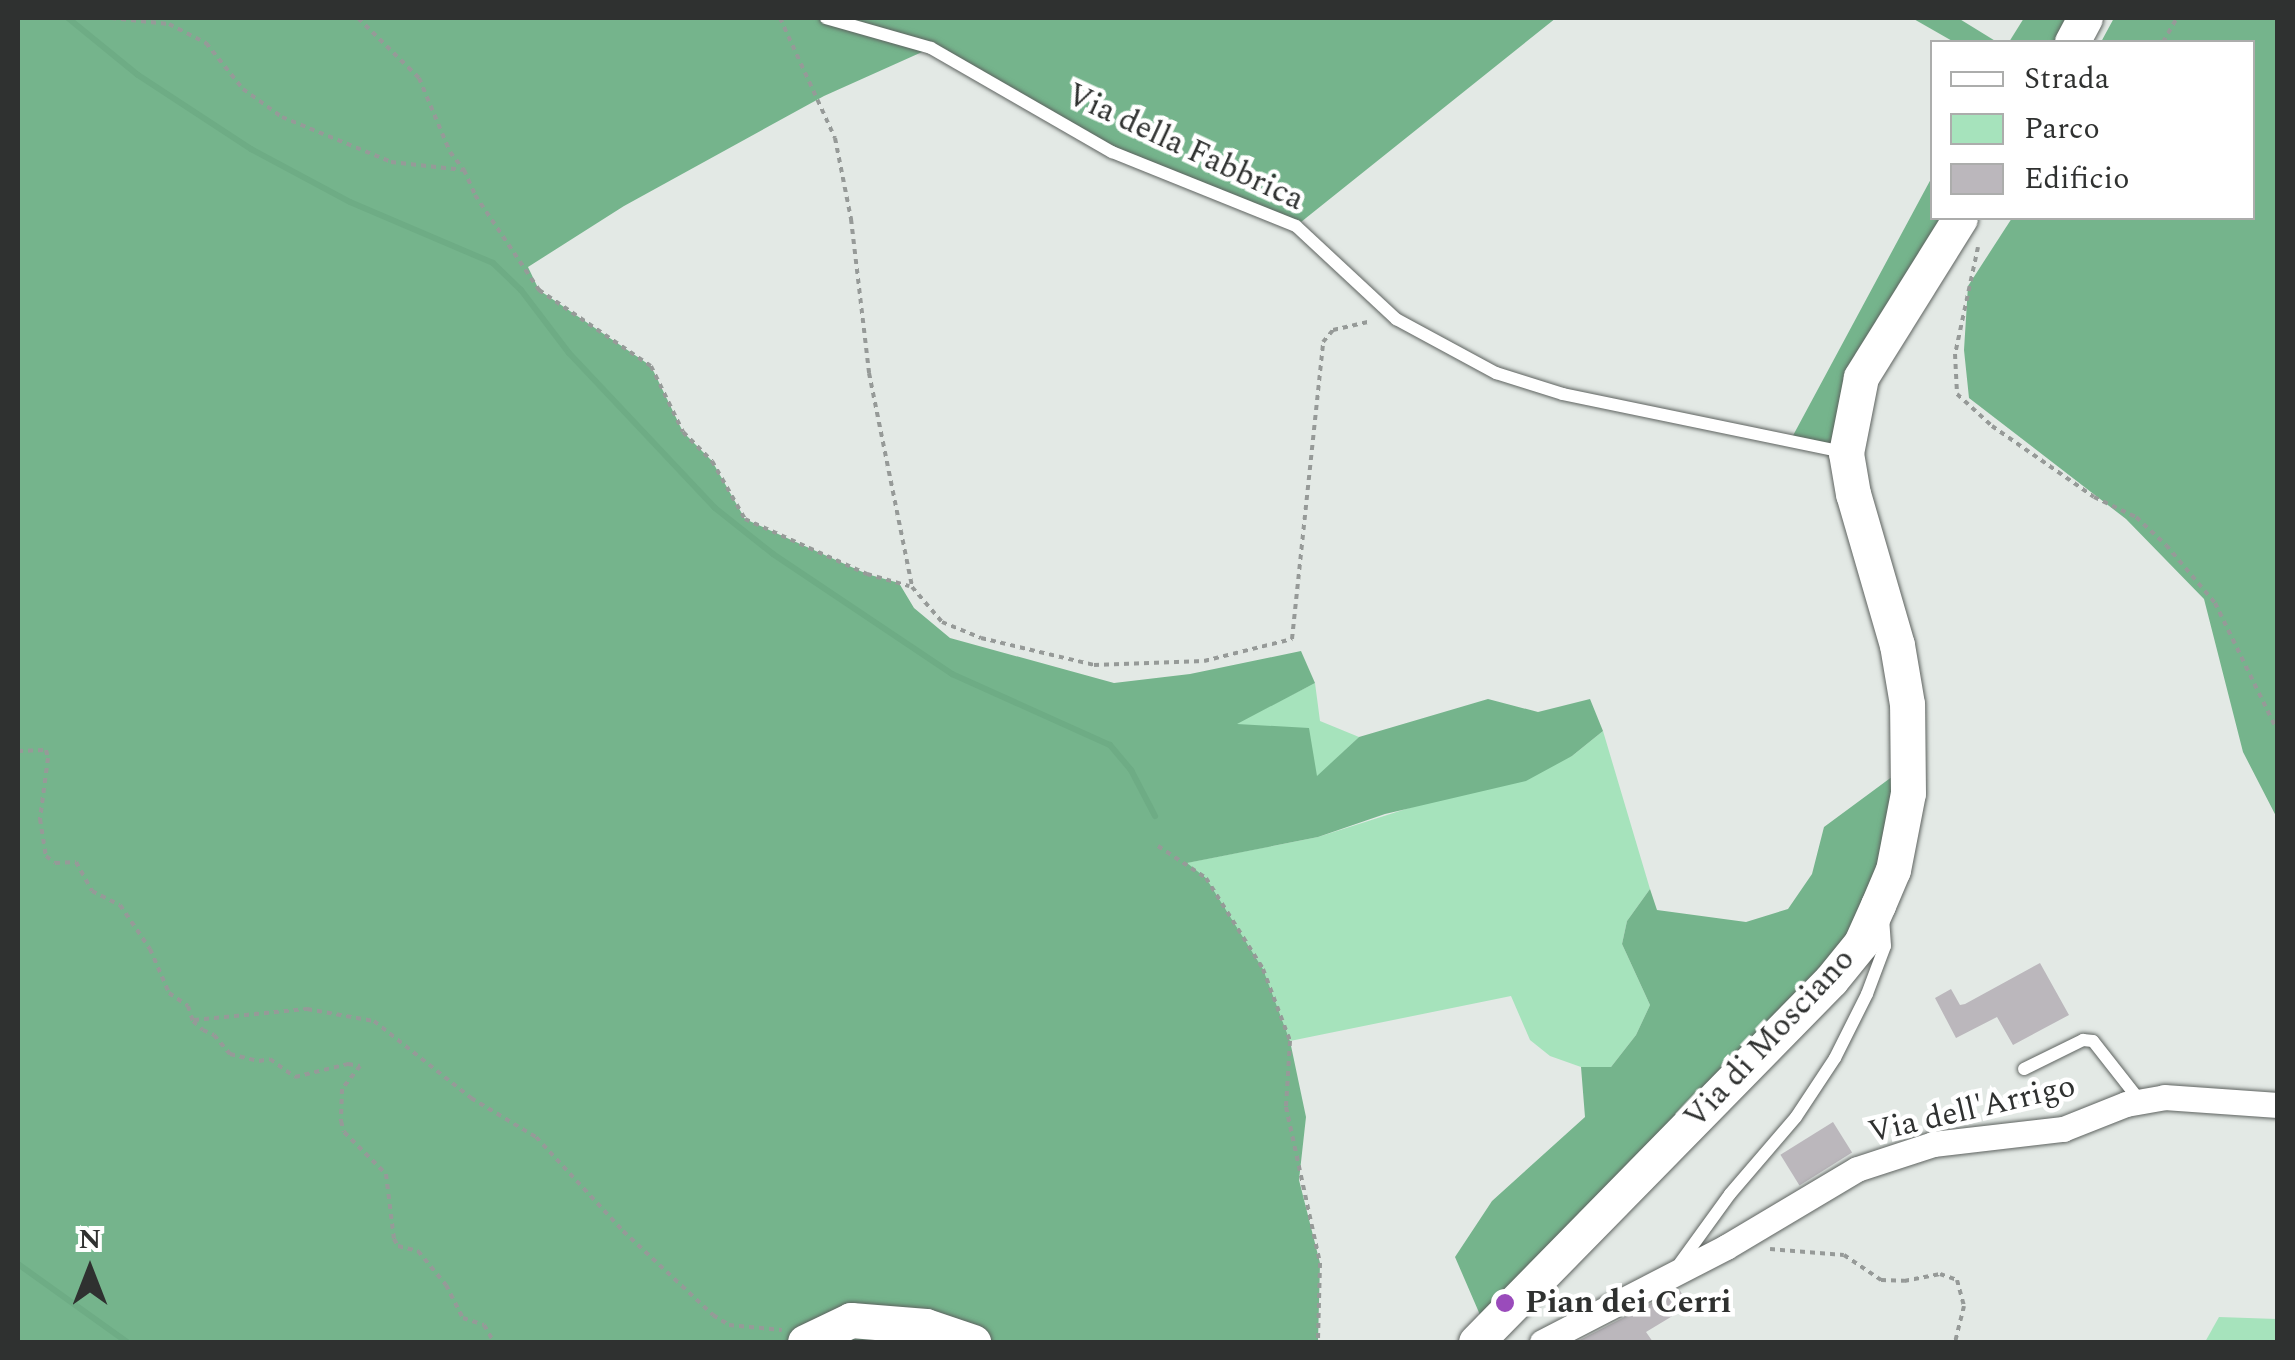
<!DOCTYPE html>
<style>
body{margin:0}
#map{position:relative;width:2295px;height:1360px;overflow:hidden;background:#e3e9e5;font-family:Spectral,serif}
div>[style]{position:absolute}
.green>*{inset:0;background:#a6e3bc}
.forest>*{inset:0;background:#75b48c}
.stream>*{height:6px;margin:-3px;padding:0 3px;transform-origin:3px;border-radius:3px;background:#6eac85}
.building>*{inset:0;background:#bbb7bc;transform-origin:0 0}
.path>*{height:4px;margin-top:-2px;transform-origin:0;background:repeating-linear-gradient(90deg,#969a98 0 5px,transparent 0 10px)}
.roads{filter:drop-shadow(0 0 2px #5e6360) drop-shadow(0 0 2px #5e6360)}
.lane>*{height:12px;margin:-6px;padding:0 6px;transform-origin:6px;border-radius:6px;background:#fff}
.street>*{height:25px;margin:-12.5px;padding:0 12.5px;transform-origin:12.5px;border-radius:12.5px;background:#fff}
.secondary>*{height:35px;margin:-17.5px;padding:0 17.5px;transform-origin:17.5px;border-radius:17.5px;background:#fff}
.dots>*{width:28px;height:28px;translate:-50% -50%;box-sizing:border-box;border:5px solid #fff;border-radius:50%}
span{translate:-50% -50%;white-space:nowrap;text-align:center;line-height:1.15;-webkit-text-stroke:9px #fff;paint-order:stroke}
.street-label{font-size:32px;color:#2f3130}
.poi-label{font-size:32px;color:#2f3130;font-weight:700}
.left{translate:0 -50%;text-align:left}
.frame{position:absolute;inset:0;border:20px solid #2f3130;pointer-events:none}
.legend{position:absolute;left:1930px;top:40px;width:325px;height:180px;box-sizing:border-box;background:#fff;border:2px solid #acadac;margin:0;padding:12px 18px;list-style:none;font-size:30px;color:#2f3130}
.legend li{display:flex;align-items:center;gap:20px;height:50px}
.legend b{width:50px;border:2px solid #acadac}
.north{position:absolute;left:40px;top:1220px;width:100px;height:100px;-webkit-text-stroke:8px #fff;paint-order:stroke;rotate:0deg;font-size:28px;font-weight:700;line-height:40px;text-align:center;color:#2f3130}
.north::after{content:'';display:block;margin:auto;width:35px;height:45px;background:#2f3130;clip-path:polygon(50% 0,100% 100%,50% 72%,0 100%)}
</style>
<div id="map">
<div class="green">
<div style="clip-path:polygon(1315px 683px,1320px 721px,1359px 737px,1317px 777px,1235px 724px)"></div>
<div style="clip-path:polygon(1603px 731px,1650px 889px,1627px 921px,1622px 944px,1650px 1005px,1636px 1035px,1611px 1067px,1581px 1067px,1550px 1056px,1530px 1040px,1511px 996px,1290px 1041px,1263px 969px,1206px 878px,1186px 863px,1318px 837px,1572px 756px)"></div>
<div style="clip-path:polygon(2219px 1317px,2277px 1319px,2277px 1342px,2205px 1342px)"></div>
</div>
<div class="forest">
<div style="clip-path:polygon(18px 18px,1556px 18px,1296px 226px,1112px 152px,931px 48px,824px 96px,624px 206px,528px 267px,539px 290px,651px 366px,683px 432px,712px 461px,745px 519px,867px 574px,899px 583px,914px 608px,950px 638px,1114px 683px,1190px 674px,1301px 651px,1315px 683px,1237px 724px,1309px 728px,1317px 776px,1359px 737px,1488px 699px,1538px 712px,1590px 699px,1603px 731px,1572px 756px,1526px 781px,1385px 814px,1318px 837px,1187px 863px,1206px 878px,1263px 969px,1290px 1041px,1306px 1117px,1299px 1180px,1320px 1263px,1318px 1342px,18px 1342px)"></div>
<div style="clip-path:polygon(1912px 18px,1958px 18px,1997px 42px,1954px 42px)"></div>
<div style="clip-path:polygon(2024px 18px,2085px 18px,2072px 42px,2009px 42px)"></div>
<div style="clip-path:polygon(2114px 18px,2277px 18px,2277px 818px,2243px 752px,2204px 599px,2126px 519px,1969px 398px,1964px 350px,1968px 286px,2012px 218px,2252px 218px,2252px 42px,2101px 42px)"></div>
<div style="clip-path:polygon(1932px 177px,1932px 218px,1960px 218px,1905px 301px,1846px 453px,1789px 443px)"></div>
<div style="clip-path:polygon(1908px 765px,1861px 943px,1487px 1331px,1455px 1257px,1492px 1201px,1585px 1117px,1581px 1067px,1611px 1067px,1636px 1035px,1650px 1005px,1622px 944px,1627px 921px,1650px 889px,1657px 910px,1746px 922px,1788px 909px,1812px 874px,1824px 827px)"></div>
</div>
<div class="stream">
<div style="left:68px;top:18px;width:90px;rotate:39.2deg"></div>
<div style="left:138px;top:75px;width:135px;rotate:33.2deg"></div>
<div style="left:251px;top:149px;width:112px;rotate:28.2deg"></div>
<div style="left:350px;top:202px;width:155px;rotate:23.1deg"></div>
<div style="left:493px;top:263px;width:39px;rotate:44deg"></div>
<div style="left:521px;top:290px;width:79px;rotate:52.7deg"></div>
<div style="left:569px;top:353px;width:213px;rotate:46.7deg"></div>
<div style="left:715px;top:508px;width:74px;rotate:38.4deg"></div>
<div style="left:773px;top:554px;width:216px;rotate:33.8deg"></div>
<div style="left:952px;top:674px;width:173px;rotate:24.2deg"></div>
<div style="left:1110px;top:745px;width:33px;rotate:50deg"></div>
<div style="left:1131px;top:770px;width:52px;rotate:62.4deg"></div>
<div style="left:18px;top:1264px;width:134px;rotate:35.6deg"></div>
</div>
<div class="building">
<div style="clip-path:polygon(2040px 963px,2069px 1015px,2013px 1045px,1997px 1017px,1956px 1038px,1935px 998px,1951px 989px,1960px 1005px,1965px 1004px)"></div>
<div style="left:1833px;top:1122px;width:36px;height:62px;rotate:58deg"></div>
<div style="clip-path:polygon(1679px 1289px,1689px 1306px,1646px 1332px,1653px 1342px,1576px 1342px)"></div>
</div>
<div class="path">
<div style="left:111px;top:18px;width:58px;rotate:5.9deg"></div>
<div style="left:169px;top:24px;width:42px;rotate:27.2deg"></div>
<div style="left:206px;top:43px;width:59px;rotate:51.2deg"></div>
<div style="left:243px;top:89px;width:48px;rotate:35.7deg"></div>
<div style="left:282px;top:117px;width:118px;rotate:22.4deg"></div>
<div style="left:391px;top:162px;width:73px;rotate:6.3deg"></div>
<div style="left:464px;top:170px;width:27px;rotate:66deg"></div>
<div style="left:475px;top:195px;width:115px;rotate:56deg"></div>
<div style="left:539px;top:290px;width:135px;rotate:34.2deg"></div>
<div style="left:651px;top:366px;width:73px;rotate:64.1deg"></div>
<div style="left:683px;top:432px;width:41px;rotate:45deg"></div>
<div style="left:712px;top:461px;width:67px;rotate:60.4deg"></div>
<div style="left:745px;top:519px;width:134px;rotate:24.3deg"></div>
<div style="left:867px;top:574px;width:44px;rotate:15.9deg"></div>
<div style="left:358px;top:18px;width:86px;rotate:44.5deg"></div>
<div style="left:419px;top:78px;width:80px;rotate:67.3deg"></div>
<div style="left:450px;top:152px;width:23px;rotate:52deg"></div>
<div style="left:780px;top:18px;width:132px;rotate:65.4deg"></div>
<div style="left:835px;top:138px;width:83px;rotate:78.8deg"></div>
<div style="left:851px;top:219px;width:155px;rotate:83.3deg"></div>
<div style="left:869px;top:373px;width:218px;rotate:78.6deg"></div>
<div style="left:912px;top:587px;width:46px;rotate:49.4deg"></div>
<div style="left:942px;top:622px;width:42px;rotate:22.3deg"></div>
<div style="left:981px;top:638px;width:116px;rotate:13.4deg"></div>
<div style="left:1094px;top:665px;width:110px;rotate:-2.1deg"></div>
<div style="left:1204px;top:661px;width:91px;rotate:-14deg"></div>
<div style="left:1292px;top:639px;width:299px;rotate:-84deg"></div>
<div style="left:1323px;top:342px;width:16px;rotate:-50deg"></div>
<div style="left:1333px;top:330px;width:39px;rotate:-13deg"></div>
<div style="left:2163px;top:42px;width:28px;rotate:-60deg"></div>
<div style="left:1978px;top:247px;width:109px;rotate:102.1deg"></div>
<div style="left:1955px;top:354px;width:40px;rotate:87.1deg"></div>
<div style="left:1957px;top:394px;width:47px;rotate:42.4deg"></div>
<div style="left:1992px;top:426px;width:124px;rotate:34.8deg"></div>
<div style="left:2094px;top:497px;width:47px;rotate:25.5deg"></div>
<div style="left:2136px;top:517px;width:41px;rotate:43deg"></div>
<div style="left:2166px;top:545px;width:76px;rotate:49.8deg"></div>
<div style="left:2215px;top:603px;width:144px;rotate:64deg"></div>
<div style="left:18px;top:751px;width:28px;rotate:-2deg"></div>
<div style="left:46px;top:750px;width:8px;rotate:76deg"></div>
<div style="left:48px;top:758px;width:62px;rotate:97.5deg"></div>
<div style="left:40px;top:819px;width:37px;rotate:81deg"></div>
<div style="left:46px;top:856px;width:11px;rotate:38deg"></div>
<div style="left:55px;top:863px;width:21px;rotate:-3deg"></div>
<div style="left:76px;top:862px;width:33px;rotate:61deg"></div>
<div style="left:92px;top:891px;width:31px;rotate:27deg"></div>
<div style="left:120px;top:905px;width:53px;rotate:55.7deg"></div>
<div style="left:150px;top:949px;width:48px;rotate:66.6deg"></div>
<div style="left:169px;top:993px;width:23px;rotate:34deg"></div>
<div style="left:188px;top:1006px;width:16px;rotate:72deg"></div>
<div style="left:193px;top:1021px;width:13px;rotate:42deg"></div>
<div style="left:203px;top:1030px;width:12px;rotate:24deg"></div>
<div style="left:214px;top:1035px;width:25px;rotate:50deg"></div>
<div style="left:230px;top:1054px;width:30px;rotate:14deg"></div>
<div style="left:259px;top:1061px;width:11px;rotate:-10deg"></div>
<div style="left:270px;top:1059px;width:31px;rotate:36deg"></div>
<div style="left:295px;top:1077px;width:55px;rotate:-13.8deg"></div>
<div style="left:348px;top:1064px;width:12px;rotate:9deg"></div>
<div style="left:360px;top:1066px;width:29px;rotate:128deg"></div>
<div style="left:342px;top:1089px;width:32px;rotate:92deg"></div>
<div style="left:341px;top:1121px;width:11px;rotate:75deg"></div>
<div style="left:344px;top:1132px;width:59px;rotate:45deg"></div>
<div style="left:386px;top:1174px;width:65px;rotate:83deg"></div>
<div style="left:394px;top:1239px;width:8px;rotate:60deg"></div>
<div style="left:398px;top:1246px;width:21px;rotate:14deg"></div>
<div style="left:418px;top:1251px;width:44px;rotate:50.5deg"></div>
<div style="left:446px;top:1285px;width:37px;rotate:63deg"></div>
<div style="left:463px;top:1318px;width:22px;rotate:18deg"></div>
<div style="left:484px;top:1325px;width:20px;rotate:60deg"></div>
<div style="left:1158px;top:846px;width:58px;rotate:33.7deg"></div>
<div style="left:1206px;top:878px;width:107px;rotate:57.9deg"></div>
<div style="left:1263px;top:969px;width:77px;rotate:69.4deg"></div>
<div style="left:1290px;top:1041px;width:66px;rotate:93.5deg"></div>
<div style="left:1286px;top:1107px;width:160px;rotate:77.7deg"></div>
<div style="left:1320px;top:1263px;width:79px;rotate:91.5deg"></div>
<div style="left:194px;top:1020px;width:114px;rotate:-5.6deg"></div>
<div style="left:307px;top:1009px;width:68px;rotate:10.2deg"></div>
<div style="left:374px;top:1021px;width:124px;rotate:38.4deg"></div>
<div style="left:471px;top:1098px;width:76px;rotate:31deg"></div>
<div style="left:536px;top:1137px;width:128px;rotate:47.2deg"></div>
<div style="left:623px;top:1231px;width:123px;rotate:43deg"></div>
<div style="left:713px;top:1315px;width:19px;rotate:32deg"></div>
<div style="left:729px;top:1325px;width:53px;rotate:5.4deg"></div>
<div style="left:1770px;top:1249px;width:74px;rotate:4.6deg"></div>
<div style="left:1844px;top:1255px;width:45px;rotate:34deg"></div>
<div style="left:1881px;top:1280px;width:23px;rotate:2deg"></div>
<div style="left:1904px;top:1281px;width:37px;rotate:-11deg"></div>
<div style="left:1940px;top:1274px;width:18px;rotate:19deg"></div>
<div style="left:1957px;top:1280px;width:27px;rotate:75deg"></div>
<div style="left:1964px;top:1306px;width:37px;rotate:104deg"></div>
</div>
<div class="roads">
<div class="lane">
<div style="left:826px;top:18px;width:109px;rotate:15.9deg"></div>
<div style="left:931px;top:48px;width:209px;rotate:29.9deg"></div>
<div style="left:1112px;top:152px;width:198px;rotate:21.9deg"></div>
<div style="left:1296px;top:226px;width:137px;rotate:42.9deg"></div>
<div style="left:1396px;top:319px;width:114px;rotate:28.4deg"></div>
<div style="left:1496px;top:373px;width:70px;rotate:17.4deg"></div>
<div style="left:1563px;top:394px;width:287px;rotate:11.7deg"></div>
<div style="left:2024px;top:1069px;width:66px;rotate:-26.2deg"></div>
<div style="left:2083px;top:1040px;width:10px;rotate:6deg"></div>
<div style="left:2093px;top:1041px;width:76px;rotate:51.9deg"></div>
<div style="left:1680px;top:1263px;width:85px;rotate:-54.1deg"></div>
<div style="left:1730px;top:1194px;width:101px;rotate:-49.4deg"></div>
<div style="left:1796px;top:1117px;width:71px;rotate:-56.5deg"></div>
<div style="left:1835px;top:1058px;width:72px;rotate:-63.4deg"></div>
<div style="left:1867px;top:994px;width:51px;rotate:-69.4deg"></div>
<div style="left:1885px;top:946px;width:29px;rotate:-94deg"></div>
</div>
<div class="street">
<div style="left:1542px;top:1342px;width:207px;rotate:-27.3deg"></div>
<div style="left:1726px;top:1247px;width:152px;rotate:-30.8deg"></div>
<div style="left:1857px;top:1169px;width:80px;rotate:-18.2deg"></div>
<div style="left:1933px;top:1144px;width:131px;rotate:-6.6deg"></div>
<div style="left:2063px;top:1129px;width:68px;rotate:-21.6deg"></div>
<div style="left:2126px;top:1104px;width:39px;rotate:-10deg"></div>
<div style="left:2164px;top:1097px;width:114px;rotate:4deg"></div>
</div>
<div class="secondary">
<div style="left:2072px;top:42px;width:27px;rotate:-62deg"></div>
<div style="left:805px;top:1342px;width:51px;rotate:-25.6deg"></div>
<div style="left:851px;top:1320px;width:75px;rotate:4.6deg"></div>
<div style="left:926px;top:1326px;width:50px;rotate:18.8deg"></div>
<div style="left:1476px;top:1342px;width:507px;rotate:-45.56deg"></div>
<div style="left:1831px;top:980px;width:48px;rotate:-51deg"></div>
<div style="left:1861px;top:943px;width:42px;rotate:-65.9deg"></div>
<div style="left:1878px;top:905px;width:38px;rotate:-67deg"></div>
<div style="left:1893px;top:870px;width:78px;rotate:-79deg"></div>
<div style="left:1908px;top:793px;width:89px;rotate:-90.6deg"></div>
<div style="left:1907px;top:704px;width:60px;rotate:-99.6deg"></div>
<div style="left:1897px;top:645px;width:157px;rotate:-106.2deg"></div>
<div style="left:1853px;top:494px;width:42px;rotate:-99.7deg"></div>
<div style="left:1846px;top:453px;width:77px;rotate:-78.8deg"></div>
<div style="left:1861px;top:377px;width:187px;rotate:-58.1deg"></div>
</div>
</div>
<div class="dots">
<div style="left:1505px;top:1303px;background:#9a4bbb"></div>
</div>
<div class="street-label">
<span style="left:1185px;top:148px;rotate:25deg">Via della Fabbrica</span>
<span style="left:1770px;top:1039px;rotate:-47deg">Via di Mosciano</span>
<span style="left:1972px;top:1110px;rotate:-13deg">Via dell'Arrigo</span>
</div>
<div class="poi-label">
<span class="left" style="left:1525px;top:1303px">Pian dei Cerri</span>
</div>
<div class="frame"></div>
<ul class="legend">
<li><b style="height:12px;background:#fff"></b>Strada</li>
<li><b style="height:28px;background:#a6e3bc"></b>Parco</li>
<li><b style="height:28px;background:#bbb7bc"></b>Edificio</li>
</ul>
<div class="north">N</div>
</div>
